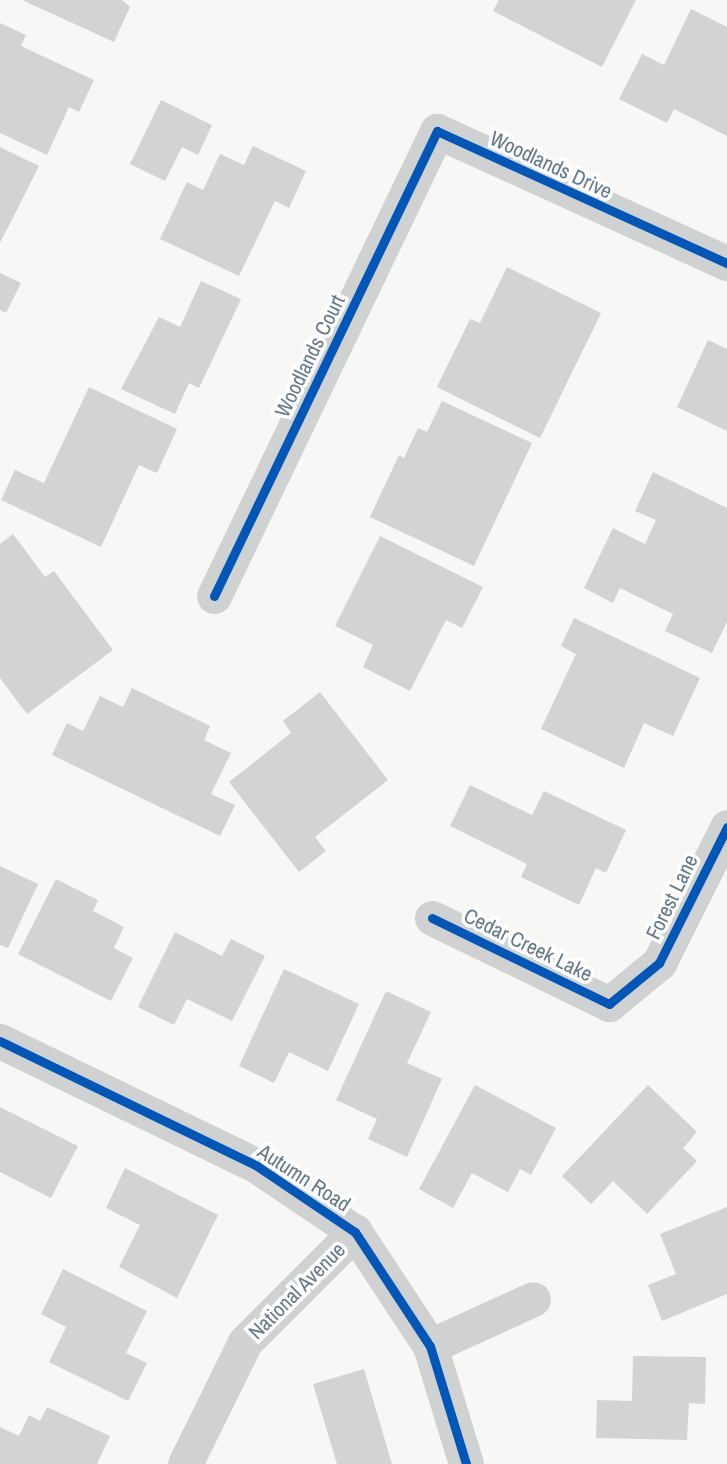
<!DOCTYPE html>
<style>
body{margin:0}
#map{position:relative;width:727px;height:1464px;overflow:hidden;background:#f7f7f5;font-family:"Archivo Narrow",sans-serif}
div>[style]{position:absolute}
.building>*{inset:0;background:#d2d3d3}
.minor>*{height:35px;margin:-17.5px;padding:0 17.5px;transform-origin:17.5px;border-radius:17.5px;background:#d0d2d2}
.cycleway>*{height:9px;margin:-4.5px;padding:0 4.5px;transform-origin:4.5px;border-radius:4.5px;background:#0057b8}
span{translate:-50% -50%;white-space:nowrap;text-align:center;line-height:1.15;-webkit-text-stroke:7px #fff;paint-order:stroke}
.street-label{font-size:21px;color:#637888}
</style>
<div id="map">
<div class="building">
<div style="clip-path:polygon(22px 0,122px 0,130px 7px,114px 42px)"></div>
<div style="clip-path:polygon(499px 0,636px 0,602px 67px,493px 11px)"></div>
<div style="clip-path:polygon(691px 9px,727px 27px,727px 136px,674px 109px,667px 123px,619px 99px,642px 54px,664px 65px)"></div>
<div style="clip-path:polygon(0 23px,26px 35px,21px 46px,94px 80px,79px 112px,69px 107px,47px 155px,0 133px)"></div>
<div style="clip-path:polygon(161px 100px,212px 125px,198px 155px,182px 147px,165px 181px,130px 164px)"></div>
<div style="clip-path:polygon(253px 146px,306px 171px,289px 208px,275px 201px,239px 276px,160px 239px,187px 182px,203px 190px,220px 154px,244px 165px)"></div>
<div style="clip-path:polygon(0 147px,39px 166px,0 243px)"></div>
<div style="clip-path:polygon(507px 267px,601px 313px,540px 438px,437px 387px,470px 319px,480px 323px)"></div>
<div style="clip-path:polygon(0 273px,21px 283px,6px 313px,0 310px)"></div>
<div style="clip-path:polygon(201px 281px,241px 299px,199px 388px,189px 383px,175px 414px,121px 389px,159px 317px,180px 327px)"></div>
<div style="clip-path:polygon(708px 340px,727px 349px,727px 431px,677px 407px)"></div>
<div style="clip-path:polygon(89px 387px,177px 429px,157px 473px,139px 465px,101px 547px,1px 500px,15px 470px,44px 483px)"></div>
<div style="clip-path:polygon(442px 401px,532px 443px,474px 566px,370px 517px,399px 455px,404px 458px,418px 428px,427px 432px)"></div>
<div style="clip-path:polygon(653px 472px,727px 508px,727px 622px,712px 653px,665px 631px,673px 614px,620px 588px,613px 603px,584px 588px,613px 528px,645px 544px,656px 520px,635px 511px)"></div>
<div style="clip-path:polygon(13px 534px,45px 577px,54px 571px,113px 650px,27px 714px,0 678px,0 544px)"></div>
<div style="clip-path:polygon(380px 536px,483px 587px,462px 628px,446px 620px,410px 691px,363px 667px,373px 645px,335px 626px)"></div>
<div style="clip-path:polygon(574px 618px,700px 678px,673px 736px,644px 723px,624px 768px,541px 729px,576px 654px,561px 646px)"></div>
<div style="clip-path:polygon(132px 688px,210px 726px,204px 740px,231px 753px,211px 794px,235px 805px,220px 836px,52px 755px,67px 723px,83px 731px,100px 696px,123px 707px)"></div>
<div style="clip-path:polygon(320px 692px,388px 780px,315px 837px,326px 851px,299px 872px,229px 782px,291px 733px,283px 721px)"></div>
<div style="clip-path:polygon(470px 785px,532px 815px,544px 791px,626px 830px,606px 873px,596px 868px,579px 905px,521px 877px,527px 864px,450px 826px)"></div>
<div style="clip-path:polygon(0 866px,38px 884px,8px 948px,0 945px)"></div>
<div style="clip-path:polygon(56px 879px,98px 900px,93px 911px,124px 927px,114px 948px,133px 958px,111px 1001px,18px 954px)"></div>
<div style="clip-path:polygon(175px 932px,222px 956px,231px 939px,265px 956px,232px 1021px,187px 999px,174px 1025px,138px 1007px)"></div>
<div style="clip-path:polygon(284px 969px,359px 1004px,328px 1071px,289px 1052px,274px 1083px,239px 1066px)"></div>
<div style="clip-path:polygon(386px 991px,431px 1012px,407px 1063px,442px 1079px,407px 1157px,368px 1139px,377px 1119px,336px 1100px)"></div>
<div style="clip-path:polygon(475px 1085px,556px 1128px,531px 1175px,520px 1169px,508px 1192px,472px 1173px,453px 1208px,419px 1189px)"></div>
<div style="clip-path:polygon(648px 1085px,697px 1132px,683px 1148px,697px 1161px,647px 1214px,613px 1181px,591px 1204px,562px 1176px)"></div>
<div style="clip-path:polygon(0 1107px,78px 1146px,51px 1198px,0 1172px)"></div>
<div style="clip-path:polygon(125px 1168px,218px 1215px,177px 1298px,119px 1267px,140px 1225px,106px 1208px)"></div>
<div style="clip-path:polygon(727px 1207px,727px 1294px,662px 1321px,648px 1285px,676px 1274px,660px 1234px)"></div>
<div style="clip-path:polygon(63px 1269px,147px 1311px,126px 1353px,147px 1363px,128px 1401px,49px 1362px,66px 1327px,41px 1314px)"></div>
<div style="clip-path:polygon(633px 1356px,706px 1357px,705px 1404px,689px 1403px,687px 1440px,596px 1438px,597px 1400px,632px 1401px)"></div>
<div style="clip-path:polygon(364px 1369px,392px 1464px,337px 1464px,313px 1384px)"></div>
<div style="clip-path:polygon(47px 1407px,110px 1436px,97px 1464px,0 1464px,0 1427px,19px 1436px,29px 1415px,40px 1421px)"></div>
</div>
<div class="minor">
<div style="left:214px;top:596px;width:516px;rotate:-64.38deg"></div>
<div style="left:437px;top:131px;width:319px;rotate:24.5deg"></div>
<div style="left:432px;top:918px;width:197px;rotate:25.9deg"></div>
<div style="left:609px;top:1004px;width:65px;rotate:-39.4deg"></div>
<div style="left:659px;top:963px;width:152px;rotate:-63.4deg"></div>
<div style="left:0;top:1041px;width:286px;rotate:25.9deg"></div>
<div style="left:257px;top:1166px;width:118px;rotate:34deg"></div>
<div style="left:355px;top:1232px;width:136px;rotate:56.7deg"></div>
<div style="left:430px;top:1346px;width:123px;rotate:73deg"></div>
<div style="left:430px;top:1346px;width:113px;rotate:-24.5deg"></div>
<div style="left:185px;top:1464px;width:136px;rotate:-63.8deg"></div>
<div style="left:245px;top:1342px;width:156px;rotate:-45deg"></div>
</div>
<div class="cycleway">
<div style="left:214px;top:596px;width:516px;rotate:-64.38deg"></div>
<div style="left:437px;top:131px;width:319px;rotate:24.5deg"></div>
<div style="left:432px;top:918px;width:197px;rotate:25.9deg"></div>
<div style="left:609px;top:1004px;width:65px;rotate:-39.4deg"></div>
<div style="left:659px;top:963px;width:152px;rotate:-63.4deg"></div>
<div style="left:0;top:1041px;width:286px;rotate:25.9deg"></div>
<div style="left:257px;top:1166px;width:118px;rotate:34deg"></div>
<div style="left:355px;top:1232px;width:136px;rotate:56.7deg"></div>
<div style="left:430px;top:1346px;width:123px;rotate:73deg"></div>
</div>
<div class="street-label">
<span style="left:551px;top:165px;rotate:25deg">Woodlands Drive</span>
<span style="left:310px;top:356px;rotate:-64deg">Woodlands Court</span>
<span style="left:672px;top:897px;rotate:-64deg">Forest Lane</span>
<span style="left:528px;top:945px;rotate:26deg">Cedar Creek Lake</span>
<span style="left:304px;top:1178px;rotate:33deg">Autumn Road</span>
<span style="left:297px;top:1291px;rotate:-45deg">National Avenue</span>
</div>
</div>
